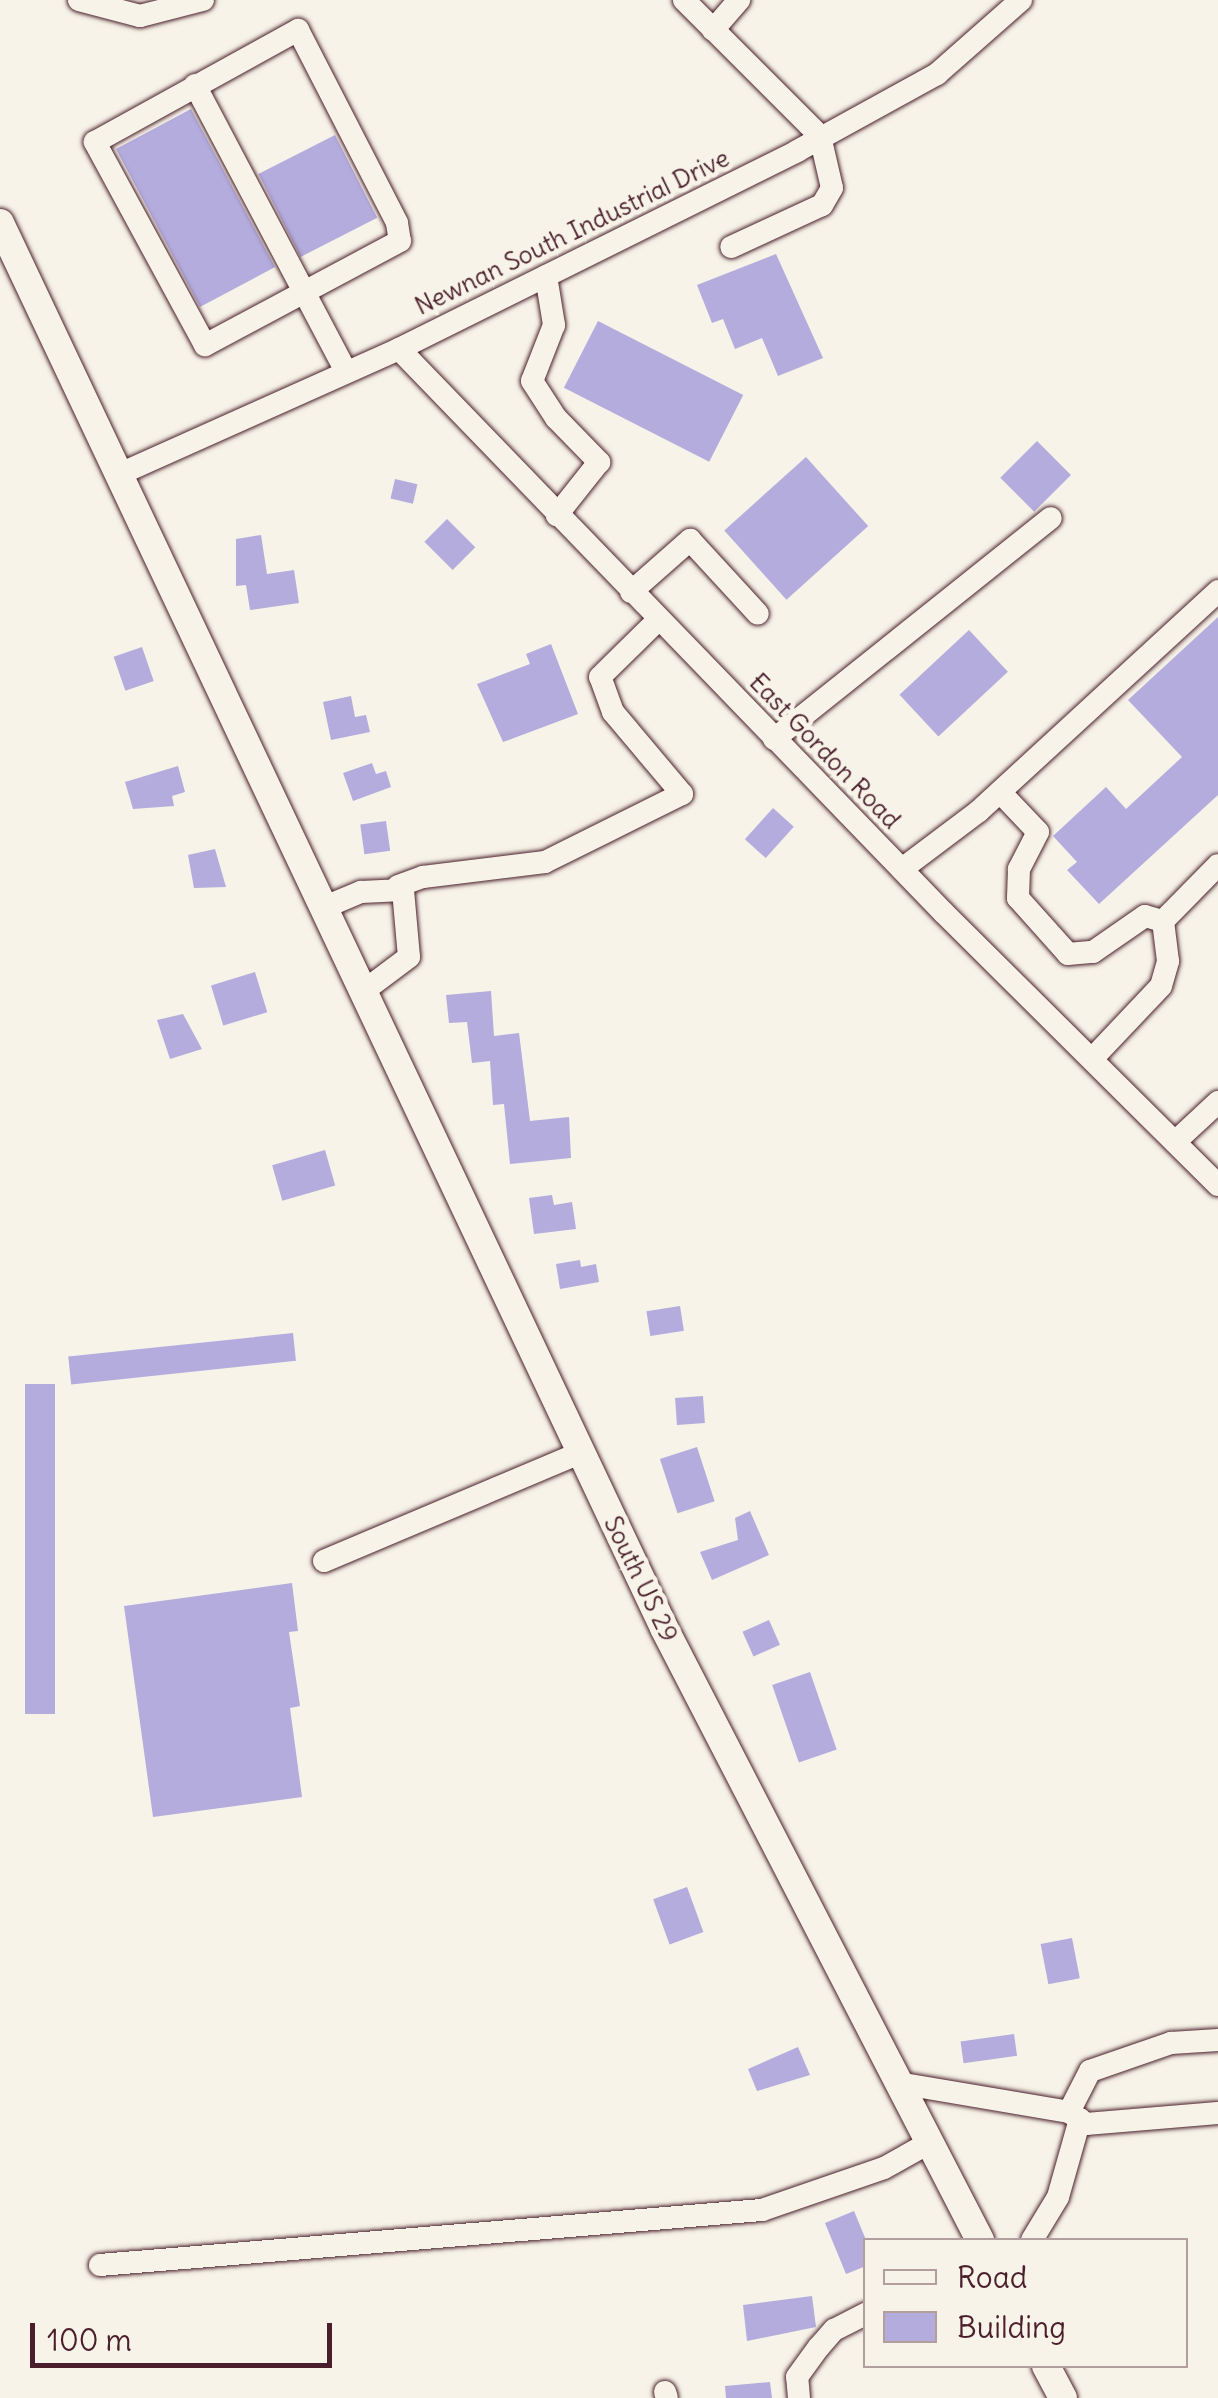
<!DOCTYPE html>
<style>
body{margin:0}
#map{position:relative;width:1218px;height:2398px;overflow:hidden;background:#f7f3e8;font-family:Delius,sans-serif}
div>[style]{position:absolute}
.building>*{inset:0;background:#b3acdd;transform-origin:0 0}
.roads{filter:drop-shadow(0 0 2px #4a1f2b) drop-shadow(0 0 2px #4a1f2b)}
.minor>*{height:22px;margin:-11px;padding:0 11px;transform-origin:11px;border-radius:11px;background:#f7f3e8}
.major>*{height:28px;margin:-14px;padding:0 14px;transform-origin:14px;border-radius:14px;background:#f7f3e8}
span{translate:-50% -50%;white-space:nowrap;text-align:center;line-height:1.15;-webkit-text-stroke:9px #f7f3e8;paint-order:stroke}
.street-label{font-size:25px;color:#4a1f2b}
.legend{position:absolute;left:863px;top:2238px;width:325px;height:130px;box-sizing:border-box;background:#f7f3e8;border:2px solid #b29e9c;margin:0;padding:12px 18px;list-style:none;font-size:30px;color:#4a1f2b}
.legend li{display:flex;align-items:center;gap:20px;height:50px}
.legend b{width:50px;border:2px solid #b29e9c}
.scale{position:absolute;left:30px;top:2323px;width:302px;height:45px;box-sizing:border-box;border:5px solid #4a1f2b;border-top:0;padding-left:12px;font-size:30px;line-height:35px;white-space:nowrap;color:#4a1f2b;-webkit-text-stroke:8px #f7f3e8;paint-order:stroke}
</style>
<div id="map">
<div class="building">
<div style="left:191px;top:109px;width:179px;height:85px;rotate:62deg"></div>
<div style="left:335px;top:135px;width:93px;height:86px;rotate:63deg"></div>
<div style="clip-path:polygon(776px 254px,823px 358px,778px 376px,762px 338px,735px 349px,723px 319px,712px 323px,697px 285px)"></div>
<div style="left:598px;top:321px;width:163px;height:75px;rotate:27deg"></div>
<div style="left:1037px;top:441px;width:48px;height:52px;rotate:45deg"></div>
<div style="left:806px;top:457px;width:93px;height:110px;rotate:48deg"></div>
<div style="left:395px;top:479px;width:23px;height:20px;rotate:13deg"></div>
<div style="left:447px;top:519px;width:40px;height:32px;rotate:45deg"></div>
<div style="clip-path:polygon(261px 535px,267px 574px,294px 570px,299px 603px,250px 610px,246px 585px,236px 586px,236px 539px)"></div>
<div style="clip-path:polygon(1218px 617px,1218px 795px,1099px 904px,1067px 870px,1077px 862px,1053px 836px,1106px 787px,1126px 809px,1182px 757px,1128px 700px)"></div>
<div style="left:969px;top:630px;width:57px;height:95px;rotate:47deg"></div>
<div style="clip-path:polygon(551px 644px,578px 714px,503px 742px,477px 684px,530px 664px,526px 654px)"></div>
<div style="left:142px;top:647px;width:36px;height:30px;rotate:71deg"></div>
<div style="clip-path:polygon(351px 696px,355px 717px,366px 715px,370px 732px,331px 740px,323px 702px)"></div>
<div style="clip-path:polygon(372px 763px,376px 774px,386px 771px,391px 787px,353px 801px,343px 773px)"></div>
<div style="clip-path:polygon(178px 766px,185px 792px,172px 796px,174px 806px,133px 809px,125px 782px)"></div>
<div style="left:773px;top:808px;width:28px;height:42px;rotate:42deg"></div>
<div style="left:386px;top:821px;width:30px;height:26px;rotate:82deg"></div>
<div style="clip-path:polygon(215px 849px,226px 887px,194px 888px,188px 855px)"></div>
<div style="left:255px;top:972px;width:42px;height:46px;rotate:73deg"></div>
<div style="clip-path:polygon(491px 991px,494px 1036px,519px 1033px,530px 1121px,569px 1117px,571px 1158px,510px 1164px,504px 1104px,493px 1105px,490px 1061px,472px 1063px,467px 1022px,449px 1023px,446px 995px)"></div>
<div style="clip-path:polygon(183px 1014px,202px 1049px,170px 1059px,157px 1020px)"></div>
<div style="left:325px;top:1150px;width:37px;height:55px;rotate:74deg"></div>
<div style="clip-path:polygon(552px 1195px,554px 1205px,572px 1202px,576px 1229px,534px 1234px,529px 1198px)"></div>
<div style="clip-path:polygon(580px 1260px,581px 1267px,596px 1264px,599px 1282px,560px 1289px,556px 1264px)"></div>
<div style="left:680px;top:1306px;width:25px;height:34px;rotate:81deg"></div>
<div style="left:293px;top:1333px;width:28px;height:226px;rotate:84deg"></div>
<div style="left:25px;top:1384px;width:30px;height:330px"></div>
<div style="left:703px;top:1396px;width:27px;height:28px;rotate:86deg"></div>
<div style="left:697px;top:1447px;width:57px;height:39px;rotate:72deg"></div>
<div style="clip-path:polygon(750px 1511px,769px 1555px,712px 1580px,700px 1552px,738px 1540px,735px 1518px)"></div>
<div style="clip-path:polygon(292px 1583px,298px 1631px,289px 1632px,300px 1706px,290px 1708px,302px 1797px,153px 1817px,124px 1606px)"></div>
<div style="left:769px;top:1620px;width:27px;height:29px;rotate:66deg"></div>
<div style="left:810px;top:1672px;width:82px;height:40px;rotate:71deg"></div>
<div style="left:687px;top:1887px;width:48px;height:36px;rotate:70deg"></div>
<div style="left:1072px;top:1938px;width:41px;height:32px;rotate:79deg"></div>
<div style="left:1014px;top:2034px;width:22px;height:54px;rotate:82deg"></div>
<div style="clip-path:polygon(798px 2047px,810px 2075px,757px 2091px,748px 2069px)"></div>
<div style="clip-path:polygon(854px 2211px,866px 2240px,866px 2266px,846px 2274px,825px 2223px)"></div>
<div style="clip-path:polygon(812px 2296px,816px 2327px,747px 2341px,743px 2305px)"></div>
<div style="clip-path:polygon(770px 2382px,772px 2398px,726px 2398px,725px 2386px)"></div>
</div>
<div class="roads">
<div class="minor">
<div style="left:79px;top:0;width:63px;rotate:14.7deg"></div>
<div style="left:140px;top:16px;width:65px;rotate:-14.3deg"></div>
<div style="left:684px;top:0;width:192px;rotate:45deg"></div>
<div style="left:820px;top:136px;width:53px;rotate:77deg"></div>
<div style="left:832px;top:188px;width:20px;rotate:120deg"></div>
<div style="left:822px;top:205px;width:100px;rotate:155.2deg"></div>
<div style="left:298px;top:30px;width:217px;rotate:62.8deg"></div>
<div style="left:397px;top:223px;width:18px;rotate:81deg"></div>
<div style="left:400px;top:241px;width:221px;rotate:151.9deg"></div>
<div style="left:205px;top:345px;width:231px;rotate:-118.5deg"></div>
<div style="left:95px;top:142px;width:232px;rotate:-28.9deg"></div>
<div style="left:713px;top:30px;width:40px;rotate:-49deg"></div>
<div style="left:195px;top:85px;width:324px;rotate:62.2deg"></div>
<div style="left:546px;top:276px;width:50px;rotate:80.7deg"></div>
<div style="left:554px;top:325px;width:60px;rotate:111.4deg"></div>
<div style="left:532px;top:381px;width:44px;rotate:57deg"></div>
<div style="left:556px;top:418px;width:62px;rotate:45.7deg"></div>
<div style="left:599px;top:462px;width:68px;rotate:128.4deg"></div>
<div style="left:399px;top:349px;width:784px;rotate:45.98deg"></div>
<div style="left:944px;top:913px;width:386px;rotate:44.8deg"></div>
<div style="left:122px;top:473px;width:303px;rotate:-24.1deg"></div>
<div style="left:399px;top:349px;width:445px;rotate:-26.4deg"></div>
<div style="left:797px;top:151px;width:160px;rotate:-28.8deg"></div>
<div style="left:937px;top:74px;width:112px;rotate:-41.4deg"></div>
<div style="left:631px;top:592px;width:79px;rotate:-41.4deg"></div>
<div style="left:690px;top:540px;width:100px;rotate:47.4deg"></div>
<div style="left:774px;top:739px;width:354px;rotate:-38.6deg"></div>
<div style="left:1000px;top:792px;width:55px;rotate:46.5deg"></div>
<div style="left:1038px;top:832px;width:42px;rotate:117.2deg"></div>
<div style="left:1019px;top:869px;width:29px;rotate:92deg"></div>
<div style="left:1018px;top:898px;width:75px;rotate:48.2deg"></div>
<div style="left:1068px;top:954px;width:25px;rotate:-5deg"></div>
<div style="left:1093px;top:952px;width:63px;rotate:-34.7deg"></div>
<div style="left:1145px;top:916px;width:19px;rotate:16deg"></div>
<div style="left:902px;top:869px;width:96px;rotate:-37deg"></div>
<div style="left:979px;top:811px;width:325px;rotate:-42.6deg"></div>
<div style="left:398px;top:886px;width:27px;rotate:-20deg"></div>
<div style="left:423px;top:877px;width:123px;rotate:-7deg"></div>
<div style="left:545px;top:862px;width:153px;rotate:-26.4deg"></div>
<div style="left:682px;top:794px;width:107px;rotate:-130.1deg"></div>
<div style="left:613px;top:712px;width:37px;rotate:-110deg"></div>
<div style="left:600px;top:677px;width:81px;rotate:-44.5deg"></div>
<div style="left:325px;top:907px;width:39px;rotate:-23deg"></div>
<div style="left:361px;top:892px;width:42px;rotate:-2.7deg"></div>
<div style="left:403px;top:890px;width:67px;rotate:84.9deg"></div>
<div style="left:409px;top:957px;width:55px;rotate:143.1deg"></div>
<div style="left:1092px;top:1059px;width:100px;rotate:-46.6deg"></div>
<div style="left:1161px;top:986px;width:26px;rotate:-74deg"></div>
<div style="left:1168px;top:961px;width:40px;rotate:-97.1deg"></div>
<div style="left:1163px;top:921px;width:78px;rotate:-45.5deg"></div>
<div style="left:1175px;top:1142px;width:59px;rotate:-42.9deg"></div>
<div style="left:324px;top:1561px;width:278px;rotate:-22.9deg"></div>
<div style="left:898px;top:2083px;width:173px;rotate:9.6deg"></div>
<div style="left:1069px;top:2112px;width:46px;rotate:-62.9deg"></div>
<div style="left:1090px;top:2071px;width:86px;rotate:-19.1deg"></div>
<div style="left:1171px;top:2043px;width:47px;rotate:-3.7deg"></div>
<div style="left:1069px;top:2112px;width:21px;rotate:35deg"></div>
<div style="left:1086px;top:2124px;width:132px;rotate:-4.8deg"></div>
<div style="left:1032px;top:2240px;width:50px;rotate:-58.8deg"></div>
<div style="left:1058px;top:2197px;width:81px;rotate:-74.2deg"></div>
<div style="left:100px;top:2265px;width:664px;rotate:-4.75deg"></div>
<div style="left:762px;top:2210px;width:129px;rotate:-19deg"></div>
<div style="left:884px;top:2168px;width:51px;rotate:-29.1deg"></div>
<div style="left:665px;top:2392px;width:6px;rotate:72deg"></div>
<div style="left:799px;top:2398px;width:21px;rotate:-95deg"></div>
<div style="left:797px;top:2377px;width:37px;rotate:-54deg"></div>
<div style="left:819px;top:2347px;width:23px;rotate:-49deg"></div>
<div style="left:834px;top:2330px;width:36px;rotate:-27deg"></div>
</div>
<div class="major">
<div style="left:0;top:223px;width:1554px;rotate:64.7deg"></div>
<div style="left:664px;top:1628px;width:689px;rotate:62.69deg"></div>
<div style="left:1046px;top:2366px;width:36px;rotate:62deg"></div>
</div>
</div>
<div class="street-label">
<span style="left:572px;top:232px;rotate:-26deg">Newnan South Industrial Drive</span>
<span style="left:825px;top:751px;rotate:46deg">East Gordon Road</span>
<span style="left:641px;top:1579px;rotate:64deg">South US 29</span>
</div>
<ul class="legend">
<li><b style="height:12px;background:#f7f3e8"></b>Road</li>
<li><b style="height:28px;background:#b3acdd"></b>Building</li>
</ul>
<div class="scale">100 m</div>
</div>
